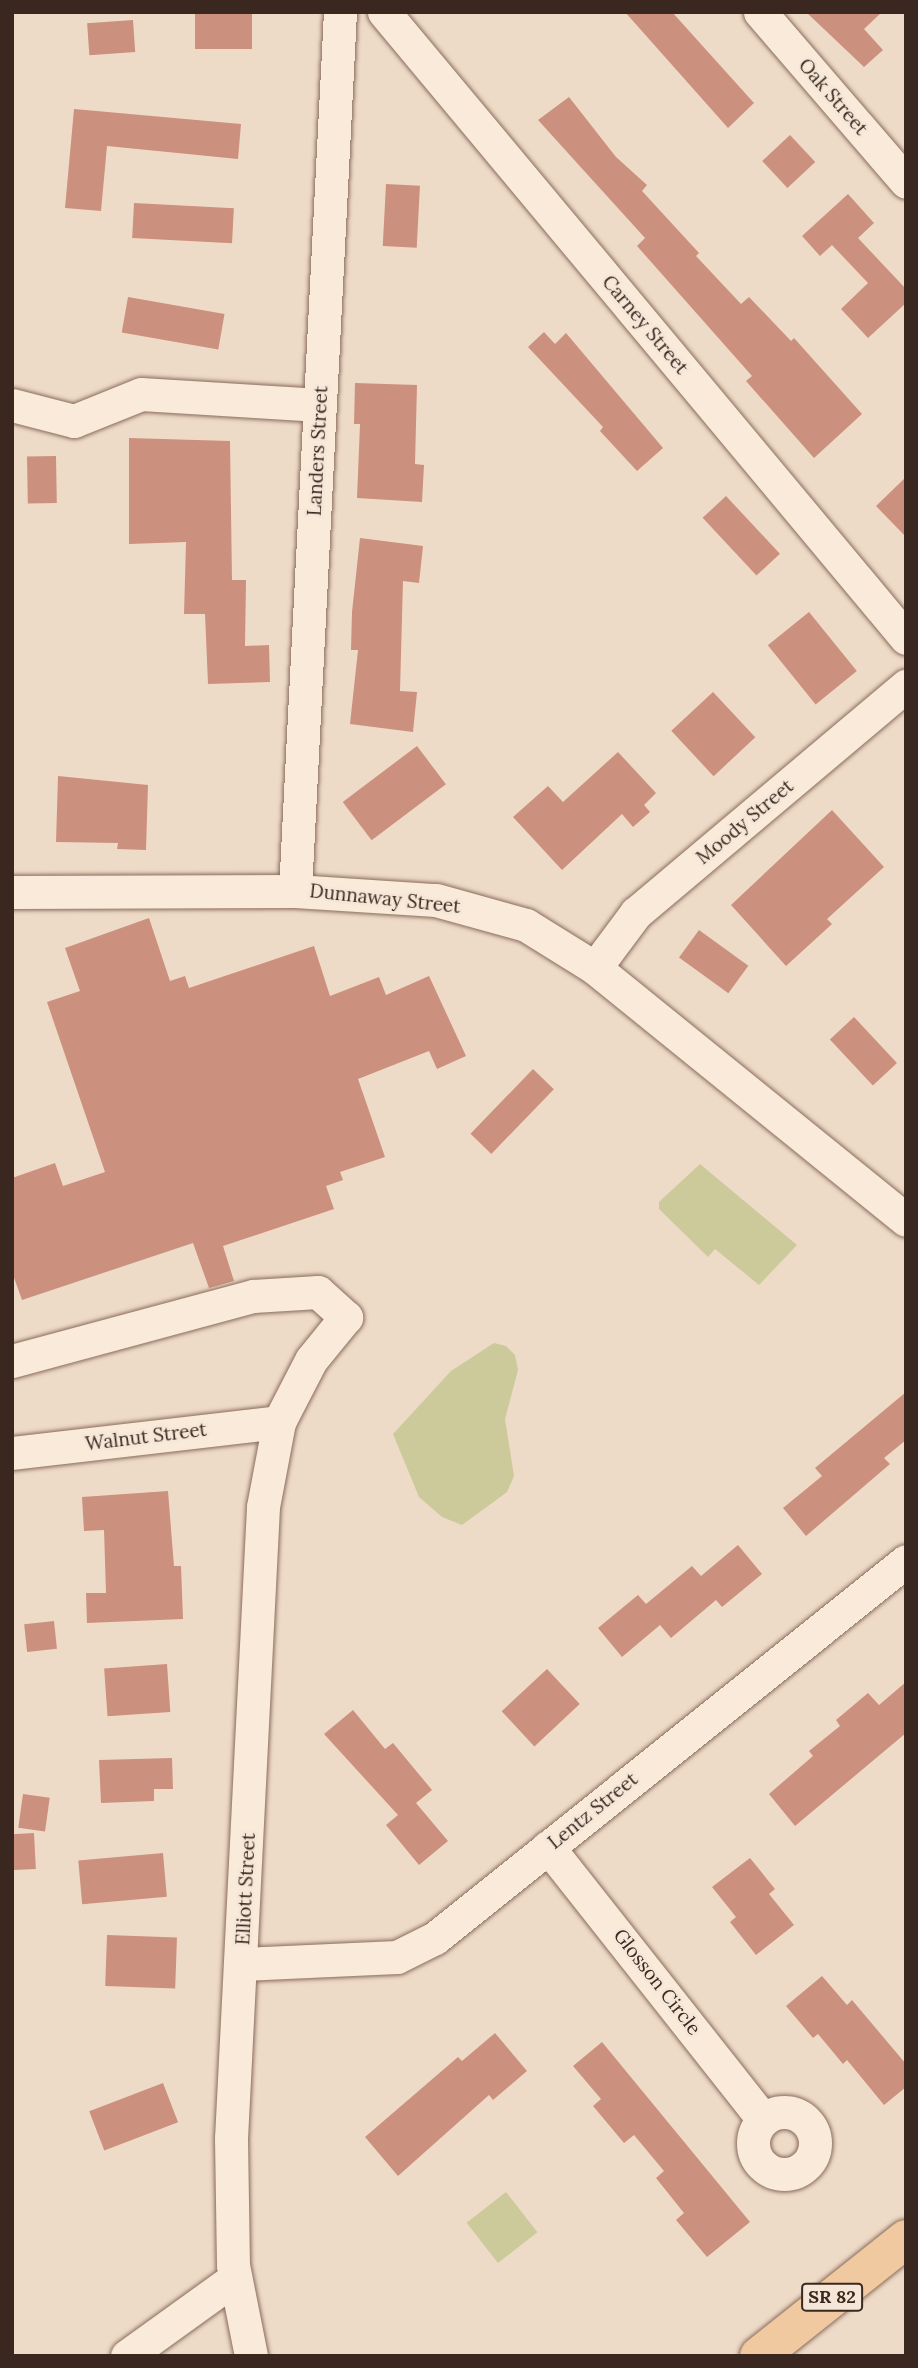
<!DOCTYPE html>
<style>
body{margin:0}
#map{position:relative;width:918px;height:2368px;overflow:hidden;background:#eedbc7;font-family:Lora,serif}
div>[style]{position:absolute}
.green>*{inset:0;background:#ccc99b;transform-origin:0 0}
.building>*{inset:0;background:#cc907e;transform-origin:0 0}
.roads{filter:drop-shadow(0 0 2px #8a6c5c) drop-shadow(0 0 2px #8a6c5c)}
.minor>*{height:33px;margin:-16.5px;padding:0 16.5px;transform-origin:16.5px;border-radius:16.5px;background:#f9eada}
.minor>.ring{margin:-16.5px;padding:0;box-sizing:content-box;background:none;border:33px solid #f9eada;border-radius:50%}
.major>*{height:38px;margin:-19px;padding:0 19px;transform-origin:19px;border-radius:19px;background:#f0c9a0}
span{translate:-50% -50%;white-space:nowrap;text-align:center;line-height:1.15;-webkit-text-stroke:5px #f5e7d7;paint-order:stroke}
.shield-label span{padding:2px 5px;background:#f5e7d7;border:2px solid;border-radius:5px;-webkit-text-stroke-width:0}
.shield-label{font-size:18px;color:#3a2820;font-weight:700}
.street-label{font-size:19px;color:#3a2820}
.frame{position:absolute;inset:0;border:14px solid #3a2820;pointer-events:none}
</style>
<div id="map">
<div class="green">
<div style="clip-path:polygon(700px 1164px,797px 1245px,759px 1285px,715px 1249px,708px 1257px,659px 1209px,659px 1202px)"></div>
<div style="clip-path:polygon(494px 1343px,506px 1346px,515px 1355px,518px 1370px,505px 1419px,514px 1476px,507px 1492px,462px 1525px,442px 1517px,419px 1497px,393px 1434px,451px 1371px)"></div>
<div style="left:506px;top:2192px;width:51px;height:50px;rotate:52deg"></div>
</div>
<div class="building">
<div style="left:195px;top:12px;width:57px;height:37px"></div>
<div style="clip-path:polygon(625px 12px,672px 12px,754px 103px,728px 128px)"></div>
<div style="clip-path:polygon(806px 12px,882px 12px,864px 29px,883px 50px,864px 67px)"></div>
<div style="left:133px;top:20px;width:32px;height:46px;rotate:86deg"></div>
<div style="clip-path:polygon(569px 97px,616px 157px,647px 185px,642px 191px,699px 253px,696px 256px,741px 304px,749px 297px,791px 341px,794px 338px,862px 414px,814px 458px,746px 381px,752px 376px,637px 246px,645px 238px,538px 120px)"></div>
<div style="clip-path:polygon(74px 109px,241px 124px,238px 159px,107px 146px,101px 211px,65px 208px)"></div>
<div style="left:790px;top:135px;width:37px;height:38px;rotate:47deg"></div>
<div style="left:386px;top:184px;width:34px;height:62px;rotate:3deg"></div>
<div style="clip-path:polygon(848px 194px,874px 223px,858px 238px,906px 289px,906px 303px,868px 338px,841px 309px,868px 283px,832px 245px,820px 256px,802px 236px)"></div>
<div style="left:134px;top:203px;width:100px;height:35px;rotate:3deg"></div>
<div style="left:128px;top:297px;width:98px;height:36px;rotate:10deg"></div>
<div style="clip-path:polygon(544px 332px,555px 344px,566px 333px,663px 448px,637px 471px,600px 431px,603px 427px,528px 347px)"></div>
<div style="clip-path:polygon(355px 383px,417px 385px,415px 464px,424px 465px,422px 502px,357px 498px,360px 424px,354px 424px)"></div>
<div style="clip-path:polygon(129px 438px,230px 441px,232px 580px,246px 580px,245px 646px,269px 645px,270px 682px,208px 684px,205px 614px,184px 614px,186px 542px,129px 544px)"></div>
<div style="left:56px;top:456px;width:47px;height:29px;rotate:89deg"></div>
<div style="clip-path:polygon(906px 477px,906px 537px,876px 506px)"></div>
<div style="left:726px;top:496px;width:79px;height:32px;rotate:47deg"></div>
<div style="clip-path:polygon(360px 538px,423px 546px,419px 583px,403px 581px,400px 691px,417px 692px,413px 732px,350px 724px,358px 650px,351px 650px,352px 612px)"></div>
<div style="left:809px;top:612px;width:76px;height:53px;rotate:51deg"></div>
<div style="left:713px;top:692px;width:62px;height:57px;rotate:47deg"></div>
<div style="left:417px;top:746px;width:48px;height:93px;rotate:53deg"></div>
<div style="clip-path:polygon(618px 752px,656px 793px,644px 805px,650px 812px,633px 827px,622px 814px,562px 870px,513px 817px,548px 786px,563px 802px)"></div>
<div style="clip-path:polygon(58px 776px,148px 785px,146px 850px,117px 849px,118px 843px,56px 842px)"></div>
<div style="clip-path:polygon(832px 810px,884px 867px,827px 919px,832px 924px,786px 966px,731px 905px)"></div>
<div style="clip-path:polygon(149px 918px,170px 981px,185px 976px,189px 988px,314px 946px,330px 996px,379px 977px,386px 995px,429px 976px,466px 1056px,437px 1069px,429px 1051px,358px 1079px,385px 1157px,340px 1172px,343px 1180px,326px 1186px,334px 1209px,223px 1246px,234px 1281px,209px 1288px,193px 1243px,22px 1300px,12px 1272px,12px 1178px,55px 1163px,63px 1186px,105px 1172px,47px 1002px,80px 991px,65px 948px)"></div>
<div style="left:699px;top:930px;width:61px;height:34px;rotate:36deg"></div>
<div style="left:854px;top:1017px;width:63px;height:33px;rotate:47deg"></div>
<div style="left:533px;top:1069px;width:29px;height:90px;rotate:44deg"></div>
<div style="clip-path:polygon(906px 1392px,906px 1440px,884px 1458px,890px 1464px,806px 1536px,783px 1508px,822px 1476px,815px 1468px)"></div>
<div style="clip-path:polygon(168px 1491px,174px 1566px,181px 1566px,183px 1619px,87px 1623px,86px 1593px,106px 1593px,104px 1530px,84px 1531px,82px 1497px)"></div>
<div style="clip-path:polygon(738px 1545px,762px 1574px,722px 1607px,716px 1600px,671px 1638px,660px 1625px,622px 1657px,598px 1628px,638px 1595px,646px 1604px,692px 1566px,701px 1576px)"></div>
<div style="left:54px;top:1621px;width:28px;height:30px;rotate:84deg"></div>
<div style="left:167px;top:1664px;width:48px;height:63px;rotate:86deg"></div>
<div style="left:547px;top:1669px;width:48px;height:62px;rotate:47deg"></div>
<div style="clip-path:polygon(906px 1682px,906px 1733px,795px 1826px,769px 1794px,813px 1756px,809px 1751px,840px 1726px,836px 1720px,868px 1693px,879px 1705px)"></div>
<div style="clip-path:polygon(353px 1710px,385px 1749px,393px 1743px,432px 1790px,416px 1803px,448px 1841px,419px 1865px,386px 1825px,398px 1815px,324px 1734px)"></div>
<div style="clip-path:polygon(172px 1758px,173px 1789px,154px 1789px,154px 1801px,101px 1803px,99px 1760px)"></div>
<div style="left:23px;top:1794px;width:27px;height:34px;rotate:8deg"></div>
<div style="left:34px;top:1833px;width:36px;height:22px;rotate:87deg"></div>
<div style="left:163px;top:1853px;width:44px;height:85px;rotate:85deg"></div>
<div style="clip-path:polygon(750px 1858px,775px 1889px,769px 1894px,794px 1925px,756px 1955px,730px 1922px,736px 1917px,712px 1887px)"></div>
<div style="left:107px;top:1935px;width:70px;height:51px;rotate:2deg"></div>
<div style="clip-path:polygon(822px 1976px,847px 2005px,852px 2000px,906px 2064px,906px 2087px,884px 2105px,847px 2060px,843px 2064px,818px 2034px,813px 2038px,786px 2006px)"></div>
<div style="clip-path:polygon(495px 2033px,527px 2071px,493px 2100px,489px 2095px,398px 2176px,365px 2137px,458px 2057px,462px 2061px)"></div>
<div style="clip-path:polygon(602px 2042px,750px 2222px,707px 2257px,676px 2220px,684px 2213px,656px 2178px,664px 2171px,634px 2135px,624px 2143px,593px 2106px,601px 2099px,573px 2066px)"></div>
<div style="left:163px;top:2083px;width:42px;height:79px;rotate:69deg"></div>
</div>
<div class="roads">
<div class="minor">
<div style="left:384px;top:12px;width:815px;rotate:50.18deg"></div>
<div style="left:760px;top:12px;width:224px;rotate:49.3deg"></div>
<div style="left:12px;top:405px;width:64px;rotate:14.5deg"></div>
<div style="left:74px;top:421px;width:72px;rotate:-21.9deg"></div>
<div style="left:141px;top:394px;width:179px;rotate:3.5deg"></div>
<div style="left:295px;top:891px;width:880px;rotate:-87.07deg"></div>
<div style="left:12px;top:892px;width:283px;rotate:-0.2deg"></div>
<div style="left:295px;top:891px;width:141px;rotate:3.7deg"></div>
<div style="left:436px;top:900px;width:93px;rotate:15.5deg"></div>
<div style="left:526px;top:925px;width:81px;rotate:31.9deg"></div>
<div style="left:595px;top:968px;width:400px;rotate:39deg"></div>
<div style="left:595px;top:968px;width:69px;rotate:-53.3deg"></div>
<div style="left:636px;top:913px;width:353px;rotate:-40.1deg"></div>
<div style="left:12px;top:1361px;width:250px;rotate:-15.1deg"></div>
<div style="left:253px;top:1296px;width:65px;rotate:-3.5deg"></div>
<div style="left:318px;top:1292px;width:38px;rotate:42deg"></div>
<div style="left:346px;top:1317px;width:55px;rotate:129.1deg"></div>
<div style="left:311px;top:1360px;width:70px;rotate:117.3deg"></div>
<div style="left:279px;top:1422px;width:86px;rotate:100.7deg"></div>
<div style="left:263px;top:1507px;width:632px;rotate:92.9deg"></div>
<div style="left:231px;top:2138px;width:127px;rotate:89.1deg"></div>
<div style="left:233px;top:2265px;width:93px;rotate:78.8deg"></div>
<div style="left:12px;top:1453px;width:269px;rotate:-6.6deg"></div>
<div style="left:548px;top:1847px;width:347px;rotate:51.7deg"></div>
<div style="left:242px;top:1964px;width:155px;rotate:-2.6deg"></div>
<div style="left:397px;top:1957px;width:42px;rotate:-26.6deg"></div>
<div style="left:435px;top:1938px;width:603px;rotate:-38.67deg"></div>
<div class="ring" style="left:753px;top:2112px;width:29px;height:29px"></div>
<div style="left:127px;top:2356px;width:133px;rotate:-35.8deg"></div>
</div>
<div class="major">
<div style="left:759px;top:2356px;width:188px;rotate:-38.5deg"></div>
</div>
</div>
<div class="shield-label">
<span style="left:832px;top:2297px">SR 82</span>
</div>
<div class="street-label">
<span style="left:833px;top:97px;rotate:49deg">Oak Street</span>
<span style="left:645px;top:325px;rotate:50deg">Carney Street</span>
<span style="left:318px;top:451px;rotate:-87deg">Landers Street</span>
<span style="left:745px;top:822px;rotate:-40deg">Moody Street</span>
<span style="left:385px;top:899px;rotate:6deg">Dunnaway Street</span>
<span style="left:146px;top:1437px;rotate:-7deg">Walnut Street</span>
<span style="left:593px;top:1811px;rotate:-39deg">Lentz Street</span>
<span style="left:246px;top:1889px;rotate:-87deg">Elliott Street</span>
<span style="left:657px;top:1982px;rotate:52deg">Glosson Circle</span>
</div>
<div class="frame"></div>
</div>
